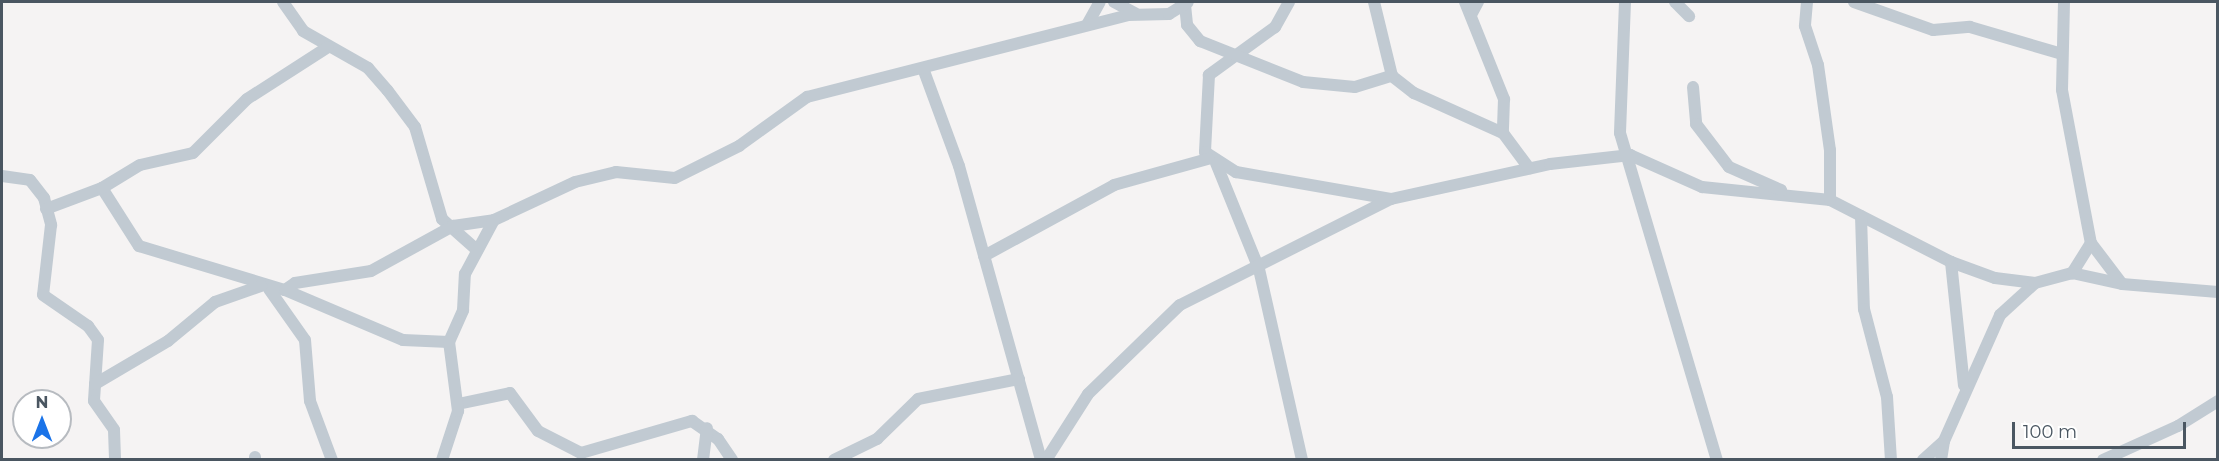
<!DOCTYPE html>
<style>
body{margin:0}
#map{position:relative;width:2219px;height:461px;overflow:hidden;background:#f5f3f3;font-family:Montserrat,sans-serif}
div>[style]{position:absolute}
.minor>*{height:12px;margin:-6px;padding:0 6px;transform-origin:6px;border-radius:6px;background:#c1cad2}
span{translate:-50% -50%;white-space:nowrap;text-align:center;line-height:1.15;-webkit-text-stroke:4.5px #fff;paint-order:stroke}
.frame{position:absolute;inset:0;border:3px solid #4a5661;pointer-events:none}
.north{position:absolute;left:12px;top:389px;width:60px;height:60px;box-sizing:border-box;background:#fff;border:2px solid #b7bbc0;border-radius:50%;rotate:0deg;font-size:16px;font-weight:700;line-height:24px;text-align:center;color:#4a5661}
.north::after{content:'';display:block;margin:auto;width:21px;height:27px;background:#1a73e8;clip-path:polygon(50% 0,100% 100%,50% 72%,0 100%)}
.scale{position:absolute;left:2012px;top:422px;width:174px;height:27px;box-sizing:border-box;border:3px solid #4a5661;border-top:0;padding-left:8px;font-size:18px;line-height:21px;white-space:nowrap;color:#4a5661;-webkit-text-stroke:4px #fff;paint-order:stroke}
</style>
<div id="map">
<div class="minor">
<div style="left:283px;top:2px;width:35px;rotate:55deg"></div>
<div style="left:303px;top:31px;width:75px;rotate:29.6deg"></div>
<div style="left:368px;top:68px;width:30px;rotate:49deg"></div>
<div style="left:388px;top:91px;width:45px;rotate:53.1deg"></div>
<div style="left:415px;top:127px;width:96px;rotate:73.6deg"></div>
<div style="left:442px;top:219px;width:47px;rotate:41.5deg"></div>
<div style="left:1114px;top:2px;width:24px;rotate:28deg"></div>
<div style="left:1289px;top:2px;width:29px;rotate:119deg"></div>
<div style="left:1275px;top:27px;width:82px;rotate:144deg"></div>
<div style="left:1209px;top:75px;width:77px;rotate:93deg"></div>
<div style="left:1205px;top:152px;width:37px;rotate:33deg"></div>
<div style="left:1236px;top:172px;width:157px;rotate:9.9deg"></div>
<div style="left:1391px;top:199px;width:163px;rotate:-12.4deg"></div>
<div style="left:1550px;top:164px;width:81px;rotate:-6.4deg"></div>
<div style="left:1630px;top:155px;width:79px;rotate:24deg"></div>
<div style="left:1702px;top:187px;width:129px;rotate:5.8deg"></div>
<div style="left:1830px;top:200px;width:136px;rotate:27.1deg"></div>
<div style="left:1951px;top:262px;width:47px;rotate:20deg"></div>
<div style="left:1995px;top:278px;width:40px;rotate:7.1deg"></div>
<div style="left:1374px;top:2px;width:76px;rotate:76.3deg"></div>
<div style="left:1392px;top:76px;width:28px;rotate:38deg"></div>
<div style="left:1414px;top:93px;width:98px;rotate:24.2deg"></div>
<div style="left:1503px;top:133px;width:44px;rotate:53.4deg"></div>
<div style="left:1465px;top:2px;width:105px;rotate:68.1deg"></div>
<div style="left:1504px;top:99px;width:34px;rotate:92deg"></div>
<div style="left:1625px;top:2px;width:131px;rotate:92.2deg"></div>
<div style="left:1620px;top:133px;width:341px;rotate:73.5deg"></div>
<div style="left:1675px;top:2px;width:20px;rotate:45deg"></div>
<div style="left:1807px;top:2px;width:24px;rotate:95deg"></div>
<div style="left:1805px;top:26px;width:41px;rotate:71.6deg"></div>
<div style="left:1818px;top:65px;width:86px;rotate:82deg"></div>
<div style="left:1830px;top:150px;width:50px;rotate:90deg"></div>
<div style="left:1854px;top:2px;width:84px;rotate:19.5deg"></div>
<div style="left:1933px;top:30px;width:37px;rotate:-5deg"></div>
<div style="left:1970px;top:27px;width:96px;rotate:16.4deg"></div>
<div style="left:2064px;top:2px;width:88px;rotate:91.3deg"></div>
<div style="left:2062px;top:90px;width:156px;rotate:79.3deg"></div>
<div style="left:2091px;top:243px;width:36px;rotate:122deg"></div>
<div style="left:1185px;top:5px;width:20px;rotate:84deg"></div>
<div style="left:1187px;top:25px;width:21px;rotate:51deg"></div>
<div style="left:1200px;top:41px;width:111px;rotate:21.7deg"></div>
<div style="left:1303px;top:82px;width:52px;rotate:5.5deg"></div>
<div style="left:1355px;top:87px;width:39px;rotate:-17deg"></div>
<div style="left:1471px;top:15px;width:15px;rotate:-62deg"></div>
<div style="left:1087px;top:25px;width:26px;rotate:-61deg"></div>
<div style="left:924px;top:71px;width:101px;rotate:69.8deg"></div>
<div style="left:959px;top:166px;width:305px;rotate:74.4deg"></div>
<div style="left:1693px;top:87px;width:37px;rotate:85deg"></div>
<div style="left:1696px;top:124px;width:54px;rotate:52.5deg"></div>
<div style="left:1729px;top:167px;width:57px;rotate:23.9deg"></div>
<div style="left:1216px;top:163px;width:114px;rotate:67.9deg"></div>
<div style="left:1259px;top:269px;width:196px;rotate:77.3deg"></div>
<div style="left:2px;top:176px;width:28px;rotate:8deg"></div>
<div style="left:30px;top:180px;width:23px;rotate:52deg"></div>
<div style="left:44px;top:198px;width:28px;rotate:75deg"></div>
<div style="left:51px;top:225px;width:70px;rotate:96.5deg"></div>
<div style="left:43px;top:295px;width:55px;rotate:34.6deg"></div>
<div style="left:88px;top:326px;width:17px;rotate:54deg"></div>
<div style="left:98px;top:340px;width:61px;rotate:93.8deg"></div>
<div style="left:94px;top:401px;width:35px;rotate:55deg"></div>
<div style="left:114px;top:430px;width:30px;rotate:88deg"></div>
<div style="left:102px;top:188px;width:69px;rotate:57.5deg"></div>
<div style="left:139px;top:246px;width:152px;rotate:16.8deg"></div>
<div style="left:285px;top:290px;width:12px;rotate:-35deg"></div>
<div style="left:295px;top:283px;width:77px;rotate:-9deg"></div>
<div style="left:371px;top:271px;width:94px;rotate:-28.8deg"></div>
<div style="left:453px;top:226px;width:41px;rotate:-8.3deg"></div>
<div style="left:494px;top:220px;width:89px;rotate:-25.1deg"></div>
<div style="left:575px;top:182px;width:42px;rotate:-13.7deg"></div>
<div style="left:616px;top:172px;width:59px;rotate:5.8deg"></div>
<div style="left:675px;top:178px;width:72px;rotate:-26.6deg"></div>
<div style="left:739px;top:146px;width:84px;rotate:-35.8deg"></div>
<div style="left:807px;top:97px;width:331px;rotate:-14.3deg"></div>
<div style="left:1128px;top:15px;width:41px;rotate:-1.4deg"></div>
<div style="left:1169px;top:14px;width:22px;rotate:-32deg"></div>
<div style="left:46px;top:209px;width:60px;rotate:-20.6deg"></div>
<div style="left:102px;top:188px;width:44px;rotate:-31.2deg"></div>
<div style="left:140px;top:165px;width:54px;rotate:-12.8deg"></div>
<div style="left:193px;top:153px;width:76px;rotate:-45deg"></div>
<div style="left:247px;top:99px;width:96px;rotate:-32.7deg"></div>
<div style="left:1861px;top:216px;width:93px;rotate:88.2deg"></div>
<div style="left:1864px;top:309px;width:91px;rotate:75.4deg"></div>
<div style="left:1887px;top:397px;width:63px;rotate:86.4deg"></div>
<div style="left:2091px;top:243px;width:51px;rotate:52.9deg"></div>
<div style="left:984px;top:256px;width:148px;rotate:-28.6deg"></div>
<div style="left:1114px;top:185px;width:98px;rotate:-15.5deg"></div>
<div style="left:1951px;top:262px;width:124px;rotate:84deg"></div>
<div style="left:269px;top:289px;width:62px;rotate:54.8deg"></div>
<div style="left:305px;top:340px;width:61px;rotate:85.3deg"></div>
<div style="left:310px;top:401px;width:63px;rotate:69.6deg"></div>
<div style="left:285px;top:290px;width:128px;rotate:23deg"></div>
<div style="left:403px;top:340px;width:46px;rotate:2.5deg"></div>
<div style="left:95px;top:384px;width:85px;rotate:-30.5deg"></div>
<div style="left:168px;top:341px;width:61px;rotate:-39.7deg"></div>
<div style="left:215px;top:302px;width:49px;rotate:-19.2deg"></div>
<div style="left:458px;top:404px;width:53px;rotate:-11.9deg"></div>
<div style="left:510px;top:393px;width:47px;rotate:53.6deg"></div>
<div style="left:538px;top:431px;width:48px;rotate:27.1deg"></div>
<div style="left:581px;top:453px;width:116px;rotate:-16.1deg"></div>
<div style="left:692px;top:421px;width:32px;rotate:35deg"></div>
<div style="left:718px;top:439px;width:25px;rotate:56deg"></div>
<div style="left:255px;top:460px;width:3px;rotate:-90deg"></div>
<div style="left:442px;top:460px;width:52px;rotate:-71.9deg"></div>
<div style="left:458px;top:411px;width:70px;rotate:-97.4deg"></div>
<div style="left:449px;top:342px;width:35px;rotate:-66deg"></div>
<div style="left:463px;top:310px;width:36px;rotate:-87deg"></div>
<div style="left:465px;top:274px;width:61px;rotate:-61.8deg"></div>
<div style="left:703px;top:460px;width:32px;rotate:-83deg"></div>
<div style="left:834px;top:460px;width:48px;rotate:-26deg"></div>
<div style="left:877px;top:439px;width:57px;rotate:-44.3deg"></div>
<div style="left:918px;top:399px;width:103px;rotate:-11.2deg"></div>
<div style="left:1046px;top:460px;width:78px;rotate:-57.5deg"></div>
<div style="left:1088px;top:394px;width:128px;rotate:-44.1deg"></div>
<div style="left:1180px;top:305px;width:236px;rotate:-26.7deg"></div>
<div style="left:1923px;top:460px;width:28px;rotate:-42deg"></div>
<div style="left:1944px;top:441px;width:138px;rotate:-66deg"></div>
<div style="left:2000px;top:315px;width:47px;rotate:-42.4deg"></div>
<div style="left:2035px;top:283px;width:38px;rotate:-15deg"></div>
<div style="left:2072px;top:273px;width:51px;rotate:12.4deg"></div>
<div style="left:2122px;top:284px;width:96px;rotate:4.8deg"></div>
<div style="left:1941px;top:460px;width:19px;rotate:-81deg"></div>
<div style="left:2103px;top:460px;width:82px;rotate:-24.4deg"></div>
<div style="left:2178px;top:426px;width:47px;rotate:-32deg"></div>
</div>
<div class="frame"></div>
<div class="north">N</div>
<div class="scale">100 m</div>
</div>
